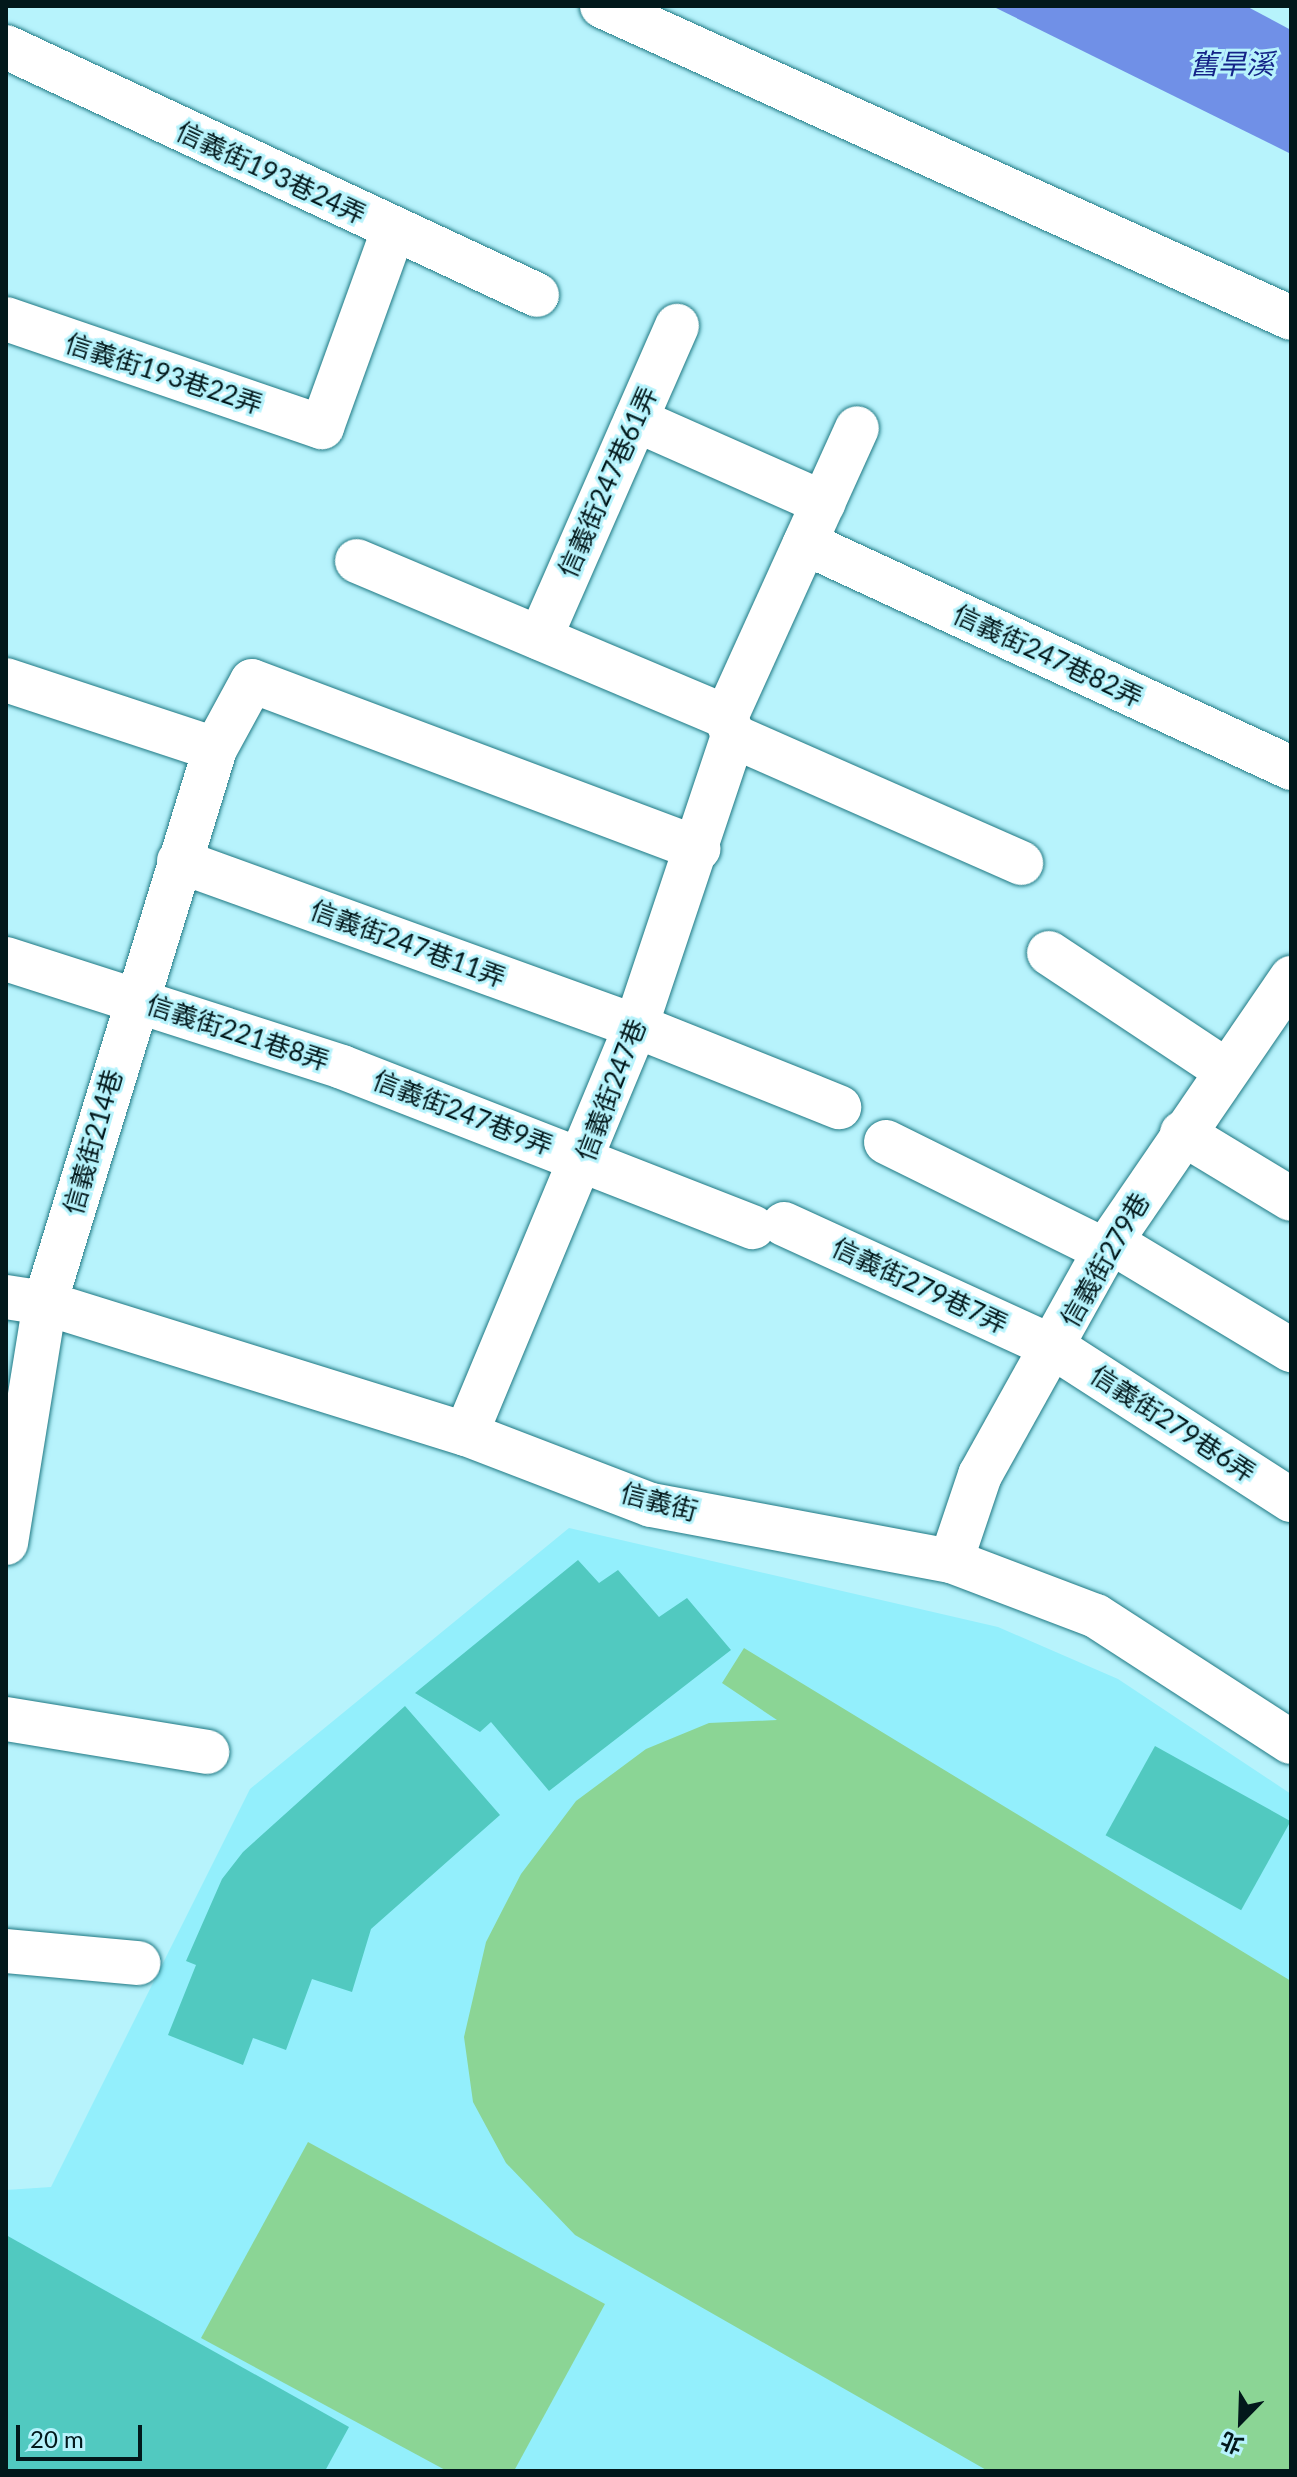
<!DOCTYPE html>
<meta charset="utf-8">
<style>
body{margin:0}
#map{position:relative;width:1297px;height:2477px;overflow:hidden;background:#b7f3fc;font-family:Lato,"Noto Sans TC",sans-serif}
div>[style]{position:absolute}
.built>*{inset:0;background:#93effc}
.green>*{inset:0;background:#8bd595}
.water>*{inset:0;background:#7090e7}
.building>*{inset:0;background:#51c9c0;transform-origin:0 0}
.roads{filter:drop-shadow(0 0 2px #1f7883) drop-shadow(0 0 2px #1f7883)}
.minor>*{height:44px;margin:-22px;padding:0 22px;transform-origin:22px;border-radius:22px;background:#fff}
span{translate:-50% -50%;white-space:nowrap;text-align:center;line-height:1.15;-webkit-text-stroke:6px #b7f3fc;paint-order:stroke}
.street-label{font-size:26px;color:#02181b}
.water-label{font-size:28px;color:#142387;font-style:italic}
.frame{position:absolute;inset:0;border:8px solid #02181b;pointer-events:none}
.north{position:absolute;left:1201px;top:2381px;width:80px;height:80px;-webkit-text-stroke:6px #b7f3fc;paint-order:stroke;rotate:203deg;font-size:22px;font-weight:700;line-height:32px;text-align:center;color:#02181b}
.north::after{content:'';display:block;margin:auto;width:28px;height:36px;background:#02181b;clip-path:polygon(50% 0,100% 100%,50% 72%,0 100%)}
.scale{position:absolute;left:16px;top:2425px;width:126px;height:36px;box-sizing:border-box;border:4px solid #02181b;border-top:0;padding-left:10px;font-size:24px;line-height:28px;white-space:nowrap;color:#02181b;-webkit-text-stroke:6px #b7f3fc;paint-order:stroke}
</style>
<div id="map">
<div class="built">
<div style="clip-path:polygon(569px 1528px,998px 1627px,1118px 1679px,1291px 1794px,1291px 2471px,6px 2471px,6px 2190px,51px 2187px,250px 1789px)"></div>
</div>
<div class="green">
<div style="clip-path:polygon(744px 1648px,1291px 1981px,1291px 2471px,988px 2471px,575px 2235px,506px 2163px,473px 2102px,464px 2037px,486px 1942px,521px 1874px,576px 1801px,646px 1749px,709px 1723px,777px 1720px,722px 1683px)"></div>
<div style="clip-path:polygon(308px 2142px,605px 2304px,514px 2471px,447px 2471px,201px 2338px)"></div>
</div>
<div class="water">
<div style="clip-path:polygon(992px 6px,1246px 6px,1291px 30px,1291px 154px)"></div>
</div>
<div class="building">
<div style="clip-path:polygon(578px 1560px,599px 1583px,618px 1570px,659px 1617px,687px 1598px,731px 1650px,549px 1791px,491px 1722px,480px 1732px,415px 1693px)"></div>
<div style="clip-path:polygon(405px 1706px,500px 1815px,371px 1929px,352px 1992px,312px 1979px,286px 2050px,253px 2038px,243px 2065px,168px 2035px,196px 1965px,186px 1961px,222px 1879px,243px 1852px)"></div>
<div style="left:1155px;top:1746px;width:155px;height:102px;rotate:29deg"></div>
<div style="clip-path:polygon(6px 2235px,349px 2427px,325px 2471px,6px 2471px)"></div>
</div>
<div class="roads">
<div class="minor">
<div style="left:602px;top:6px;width:756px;rotate:24.36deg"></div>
<div style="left:6px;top:47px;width:586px;rotate:25.03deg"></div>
<div style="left:6px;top:319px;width:334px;rotate:18.9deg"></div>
<div style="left:322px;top:427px;width:208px;rotate:-70.1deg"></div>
<div style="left:636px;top:420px;width:205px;rotate:23.9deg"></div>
<div style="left:805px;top:543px;width:536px;rotate:24.84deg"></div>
<div style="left:357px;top:561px;width:401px;rotate:22.9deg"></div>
<div style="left:540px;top:638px;width:341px;rotate:-66.3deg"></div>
<div style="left:6px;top:680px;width:220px;rotate:18.3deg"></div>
<div style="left:733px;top:736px;width:315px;rotate:23.8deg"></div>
<div style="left:179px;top:861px;width:486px;rotate:19.9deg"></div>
<div style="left:636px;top:1026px;width:219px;rotate:21.8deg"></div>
<div style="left:1049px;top:953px;width:211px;rotate:33.6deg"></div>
<div style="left:6px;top:959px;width:353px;rotate:17.8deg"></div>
<div style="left:342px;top:1067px;width:441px;rotate:21.3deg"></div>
<div style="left:1182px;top:1133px;width:127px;rotate:31.2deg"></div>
<div style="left:886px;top:1142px;width:244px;rotate:26.3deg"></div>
<div style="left:784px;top:1224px;width:298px;rotate:24.6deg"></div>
<div style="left:1055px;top:1348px;width:281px;rotate:32.8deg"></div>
<div style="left:1111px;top:1242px;width:210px;rotate:31deg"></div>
<div style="left:6px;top:1297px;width:39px;rotate:9deg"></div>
<div style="left:45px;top:1303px;width:441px;rotate:17.3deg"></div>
<div style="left:466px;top:1434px;width:198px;rotate:21deg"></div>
<div style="left:651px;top:1505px;width:305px;rotate:10.6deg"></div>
<div style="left:951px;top:1561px;width:155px;rotate:20.8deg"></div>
<div style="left:1096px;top:1616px;width:232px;rotate:32.9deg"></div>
<div style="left:466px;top:1434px;width:442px;rotate:-67.4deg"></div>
<div style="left:636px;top:1026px;width:306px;rotate:-71.5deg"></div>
<div style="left:733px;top:736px;width:20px;rotate:-110deg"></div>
<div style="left:726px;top:717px;width:317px;rotate:-65.6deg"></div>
<div style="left:6px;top:1543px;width:243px;rotate:-80.8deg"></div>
<div style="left:45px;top:1303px;width:579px;rotate:-72.94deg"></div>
<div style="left:215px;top:749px;width:77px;rotate:-61.4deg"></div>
<div style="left:252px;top:681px;width:477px;rotate:20.6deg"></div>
<div style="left:951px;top:1561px;width:91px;rotate:-71.4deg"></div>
<div style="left:980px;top:1475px;width:257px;rotate:-60.9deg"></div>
<div style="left:1105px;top:1250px;width:330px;rotate:-55.6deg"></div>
<div style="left:6px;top:1719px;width:204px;rotate:9.3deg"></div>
<div style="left:6px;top:1951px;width:133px;rotate:5.2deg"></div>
</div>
</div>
<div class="street-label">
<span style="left:271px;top:173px;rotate:25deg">信義街193巷24弄</span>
<span style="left:164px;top:374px;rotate:18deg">信義街193巷22弄</span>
<span style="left:608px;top:482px;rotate:-66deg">信義街247巷61弄</span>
<span style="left:1048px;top:656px;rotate:25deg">信義街247巷82弄</span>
<span style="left:408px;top:944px;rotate:20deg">信義街247巷11弄</span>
<span style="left:238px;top:1033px;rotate:18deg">信義街221巷8弄</span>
<span style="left:611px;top:1090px;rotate:-69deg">信義街247巷</span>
<span style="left:463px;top:1113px;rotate:21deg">信義街247巷9弄</span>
<span style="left:93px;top:1142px;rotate:-74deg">信義街214巷</span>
<span style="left:1105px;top:1260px;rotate:-60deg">信義街279巷</span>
<span style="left:920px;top:1286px;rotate:25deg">信義街279巷7弄</span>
<span style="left:1173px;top:1424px;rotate:33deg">信義街279巷6弄</span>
<span style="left:659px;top:1502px;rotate:15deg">信義街</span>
</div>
<div class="water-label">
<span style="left:1232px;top:63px">舊旱溪</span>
</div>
<div class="frame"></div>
<div class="north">北</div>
<div class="scale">20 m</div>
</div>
